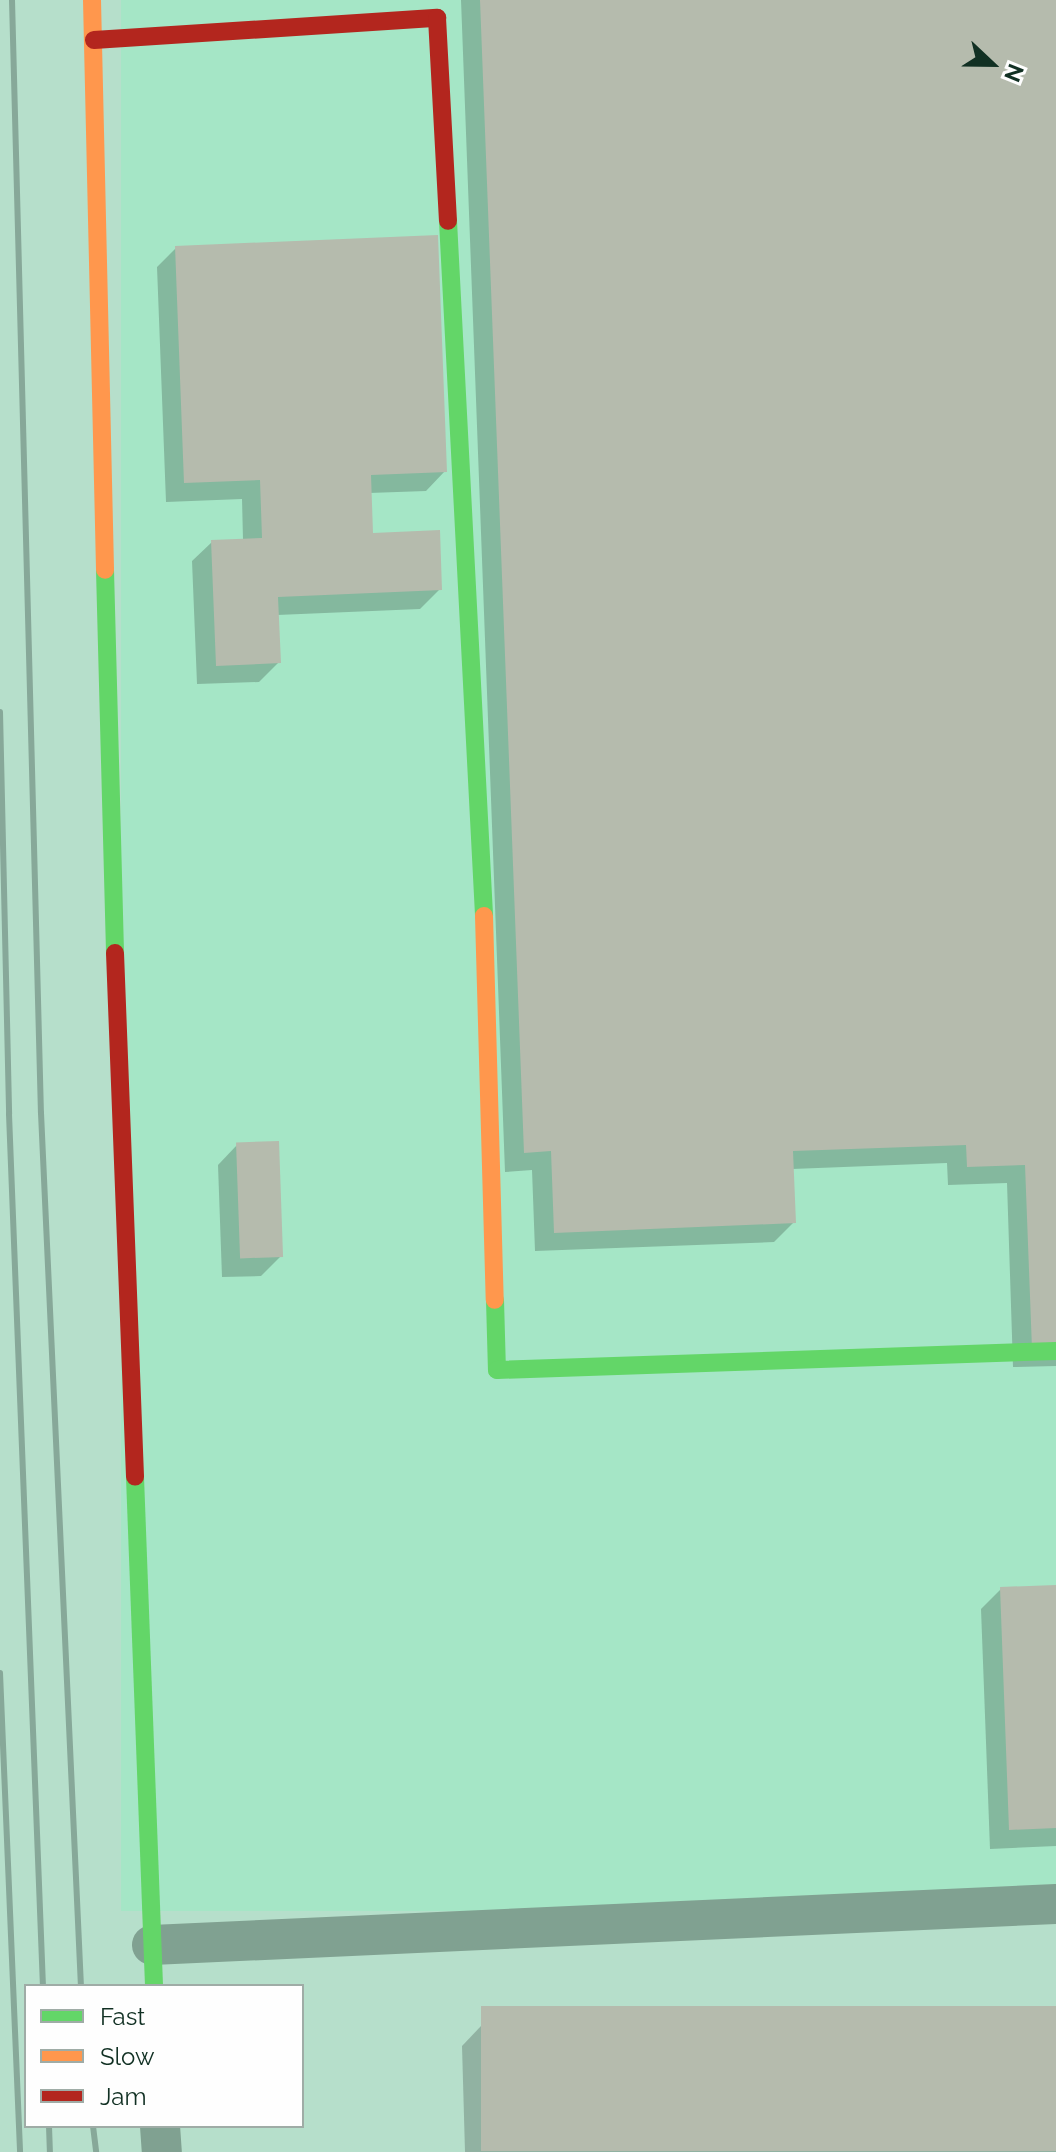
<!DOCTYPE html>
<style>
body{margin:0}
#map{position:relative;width:1056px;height:2152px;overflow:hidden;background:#b6dfcb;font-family:Raleway,sans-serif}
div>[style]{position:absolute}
.built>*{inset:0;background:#a5e6c6;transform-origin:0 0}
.shadow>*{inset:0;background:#0003}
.building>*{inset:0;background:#b5bbad;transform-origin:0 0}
.street>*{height:40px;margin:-20px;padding:0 20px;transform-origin:20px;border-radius:20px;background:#80a191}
.fast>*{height:18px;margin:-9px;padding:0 9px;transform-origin:9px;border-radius:9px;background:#63d668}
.slow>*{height:18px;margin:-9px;padding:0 9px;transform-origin:9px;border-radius:9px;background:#ff974d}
.jam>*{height:18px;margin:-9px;padding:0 9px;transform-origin:9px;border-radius:9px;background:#b3261e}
.rail>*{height:6px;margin:-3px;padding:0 3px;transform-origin:3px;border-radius:3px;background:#87a899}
span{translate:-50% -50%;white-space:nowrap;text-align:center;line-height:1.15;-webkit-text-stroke:6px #fefefe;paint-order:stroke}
.legend{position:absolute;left:24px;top:1984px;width:280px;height:144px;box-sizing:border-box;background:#fefefe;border:2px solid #9faca6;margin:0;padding:10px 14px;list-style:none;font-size:24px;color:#113023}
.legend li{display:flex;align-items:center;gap:16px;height:40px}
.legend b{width:40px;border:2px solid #9faca6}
.north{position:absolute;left:952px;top:24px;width:80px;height:80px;-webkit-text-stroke:6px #fefefe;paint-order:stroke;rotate:112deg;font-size:22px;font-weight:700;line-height:32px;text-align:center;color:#113023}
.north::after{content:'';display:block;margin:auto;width:28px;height:36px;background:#113023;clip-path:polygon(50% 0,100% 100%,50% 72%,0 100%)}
</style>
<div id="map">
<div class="built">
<div style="left:121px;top:0;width:935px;height:1911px"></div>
</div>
<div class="shadow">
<div style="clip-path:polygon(461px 0,1056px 0,1056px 1366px,1013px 1367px,1007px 1183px,948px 1185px,947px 1163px,792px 1169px,794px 1222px,774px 1242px,535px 1251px,532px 1170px,505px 1172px)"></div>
<div style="clip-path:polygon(176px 248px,445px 471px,426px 491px,369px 493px,371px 535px,440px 589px,420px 609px,277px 615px,279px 662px,259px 682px,197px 684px,192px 561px,212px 542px,243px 540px,242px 499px,166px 502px,157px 267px)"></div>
<div style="clip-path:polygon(237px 1145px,281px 1256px,261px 1276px,222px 1277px,218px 1165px)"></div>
<div style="clip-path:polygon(1056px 1587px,1056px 1846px,990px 1849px,981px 1609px,1001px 1589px)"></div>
<div style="clip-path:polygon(1056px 2008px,1056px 2152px,465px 2152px,462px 2046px,481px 2026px)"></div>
</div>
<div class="building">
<div style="clip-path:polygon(480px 0,1056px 0,1056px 1348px,1032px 1349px,1025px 1165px,967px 1167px,966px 1145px,793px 1151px,796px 1223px,554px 1233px,551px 1151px,524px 1153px)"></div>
<div style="clip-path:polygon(438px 235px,447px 472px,371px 475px,373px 533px,440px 530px,442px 590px,278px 597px,281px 663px,216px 666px,211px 540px,262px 538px,260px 480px,184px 483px,175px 246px)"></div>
<div style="left:279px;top:1141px;width:116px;height:43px;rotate:88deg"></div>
<div style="clip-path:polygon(1056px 1585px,1056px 1828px,1009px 1830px,1000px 1587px)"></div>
<div style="left:1056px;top:2006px;width:145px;height:575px;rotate:90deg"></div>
</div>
<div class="street">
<div style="left:152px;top:1945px;width:905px;rotate:-2.6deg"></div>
<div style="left:160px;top:2126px;width:26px;rotate:86deg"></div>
</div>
<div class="fast">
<div style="left:448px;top:221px;width:696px;rotate:87.03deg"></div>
<div style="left:105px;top:570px;width:383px;rotate:88.5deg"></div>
<div style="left:495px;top:1300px;width:70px;rotate:88.4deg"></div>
<div style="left:497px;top:1370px;width:559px;rotate:-1.95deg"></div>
<div style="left:135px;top:1477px;width:509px;rotate:87.86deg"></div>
</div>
<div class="slow">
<div style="left:92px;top:0;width:570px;rotate:88.69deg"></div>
<div style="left:484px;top:916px;width:384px;rotate:88.4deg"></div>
</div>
<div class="jam">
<div style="left:94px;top:40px;width:344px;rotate:-3.7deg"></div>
<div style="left:437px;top:18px;width:203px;rotate:86.9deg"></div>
<div style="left:115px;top:953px;width:524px;rotate:87.81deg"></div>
</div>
<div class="rail">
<div style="left:12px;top:0;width:1113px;rotate:88.51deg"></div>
<div style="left:41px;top:1113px;width:874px;rotate:87.38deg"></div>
<div style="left:0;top:712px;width:402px;rotate:88.7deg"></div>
<div style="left:9px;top:1114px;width:873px;rotate:87.77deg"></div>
<div style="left:0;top:1673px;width:479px;rotate:87.6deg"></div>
<div style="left:49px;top:2126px;width:26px;rotate:88deg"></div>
<div style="left:93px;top:2126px;width:26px;rotate:83deg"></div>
</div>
<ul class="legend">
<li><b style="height:10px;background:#63d668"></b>Fast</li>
<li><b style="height:10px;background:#ff974d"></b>Slow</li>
<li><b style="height:10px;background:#b3261e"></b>Jam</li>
</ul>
<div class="north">N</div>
</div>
